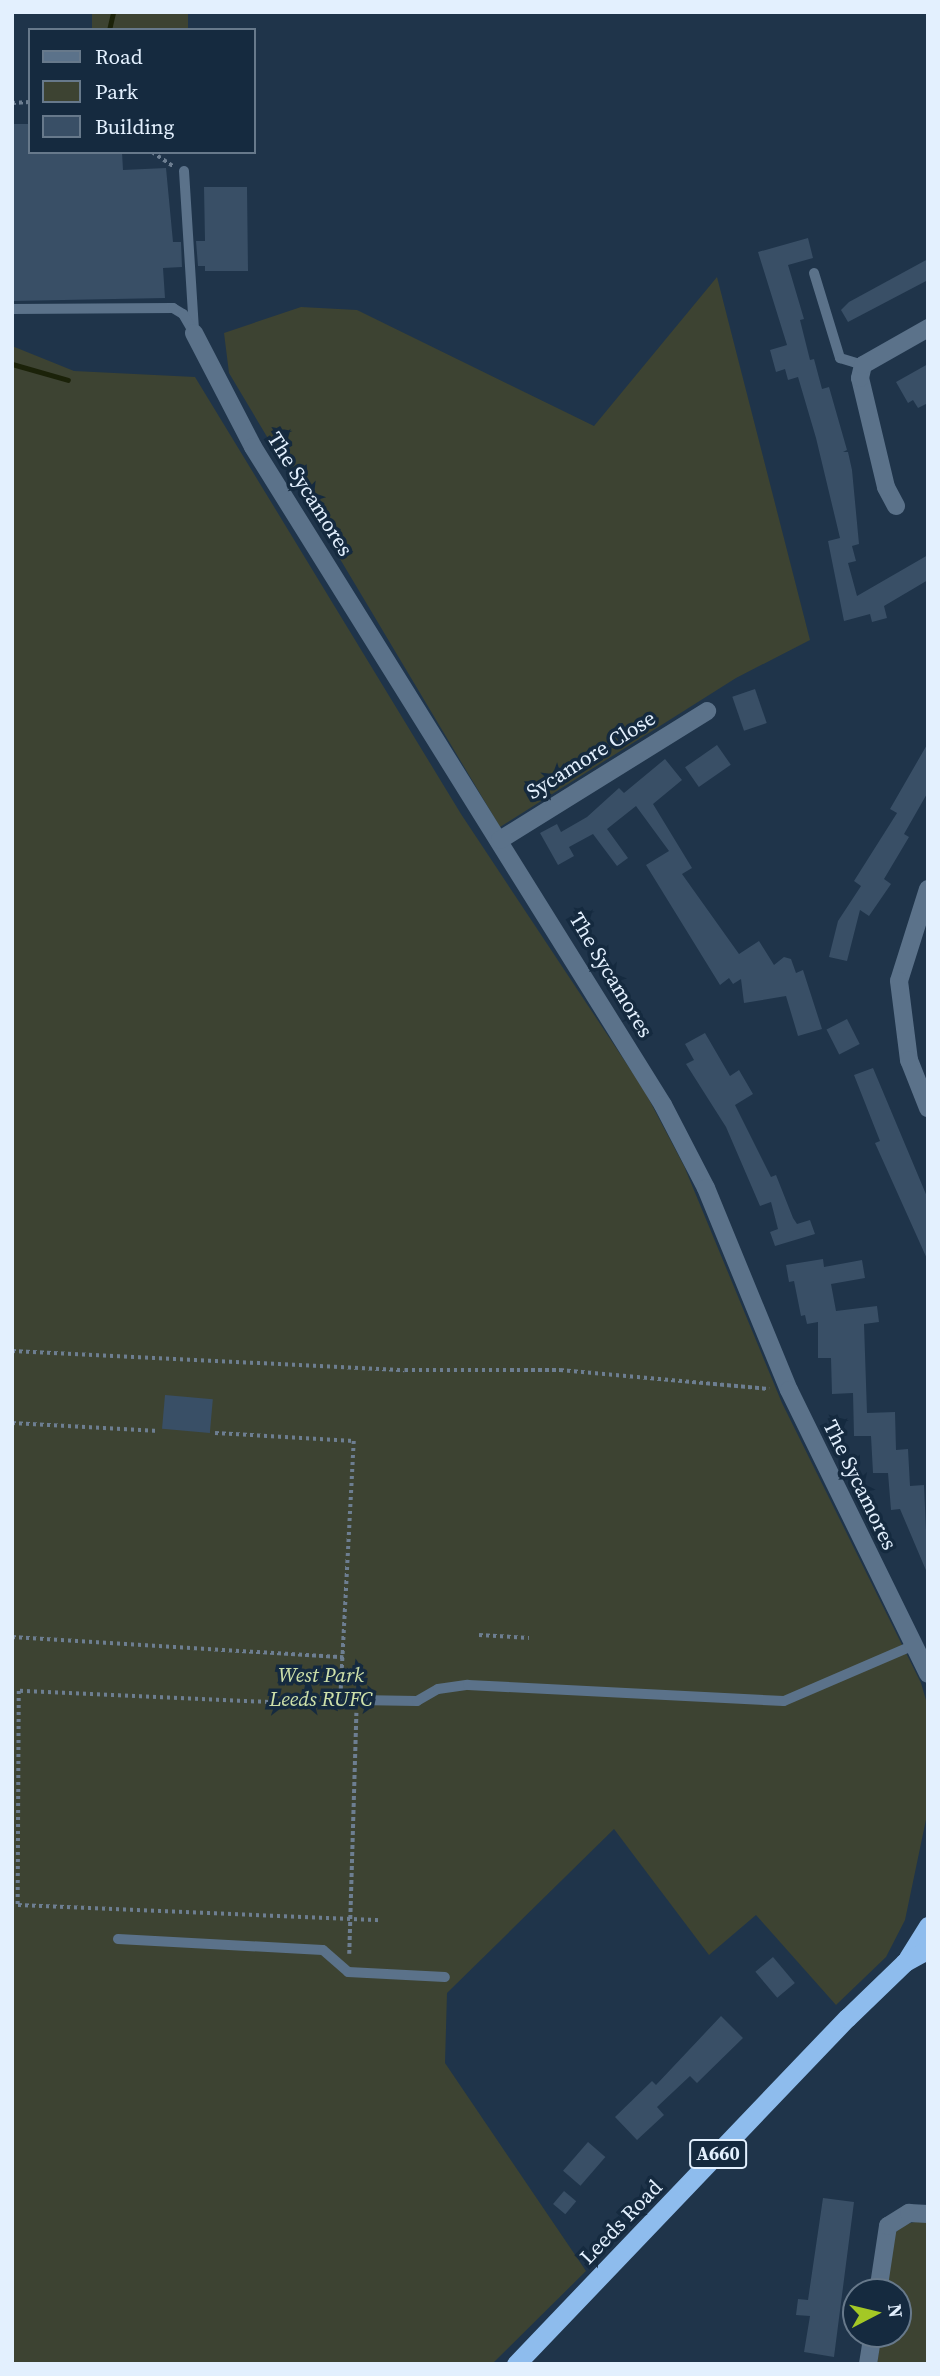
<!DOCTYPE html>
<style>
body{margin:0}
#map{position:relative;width:940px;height:2376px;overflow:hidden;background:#1f344a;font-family:"Source Serif 4",serif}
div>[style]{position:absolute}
.green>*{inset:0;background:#3d4332;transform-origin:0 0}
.stream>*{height:5px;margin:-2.5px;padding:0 2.5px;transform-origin:2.5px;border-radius:2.5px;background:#1b2209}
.building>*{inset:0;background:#394f66;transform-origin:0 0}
.path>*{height:3.5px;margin-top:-1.75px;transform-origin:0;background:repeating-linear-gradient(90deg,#6d7e91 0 3.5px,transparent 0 7px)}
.service>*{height:10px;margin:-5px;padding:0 5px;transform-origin:5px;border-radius:5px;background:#5b728a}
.minor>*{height:18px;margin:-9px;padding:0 9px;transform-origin:9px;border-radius:9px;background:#5b728a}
.trunk>*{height:19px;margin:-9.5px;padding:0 9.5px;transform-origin:9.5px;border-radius:9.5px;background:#8ebced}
span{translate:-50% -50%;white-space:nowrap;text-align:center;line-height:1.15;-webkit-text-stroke:7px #152a3f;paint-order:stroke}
.shield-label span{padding:2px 5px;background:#152a3f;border:2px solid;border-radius:5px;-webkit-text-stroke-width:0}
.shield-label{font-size:19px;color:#e3f0fe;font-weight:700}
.street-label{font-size:21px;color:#e3f0fe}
.park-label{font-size:21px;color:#cfe1aa;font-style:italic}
.frame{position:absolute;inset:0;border:14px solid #e3f0fe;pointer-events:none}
.legend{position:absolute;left:28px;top:28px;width:228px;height:126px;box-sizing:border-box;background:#152a3f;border:2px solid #67798b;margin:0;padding:9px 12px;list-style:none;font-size:21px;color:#e3f0fe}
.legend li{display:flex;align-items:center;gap:14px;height:35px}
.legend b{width:35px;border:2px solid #67798b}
.north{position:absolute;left:842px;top:2278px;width:70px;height:70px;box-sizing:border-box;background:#152a3f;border:2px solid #67798b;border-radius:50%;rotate:83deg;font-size:19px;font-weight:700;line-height:28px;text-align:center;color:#e3f0fe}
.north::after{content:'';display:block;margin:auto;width:24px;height:32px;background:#a4c825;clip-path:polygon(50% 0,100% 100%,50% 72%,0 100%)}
</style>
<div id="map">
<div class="green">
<div style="left:92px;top:12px;width:96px;height:18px"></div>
<div style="clip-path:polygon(717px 277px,810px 640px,736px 678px,500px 827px,229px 373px,224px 333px,301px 307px,357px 310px,594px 426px)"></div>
<div style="clip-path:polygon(12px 346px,74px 371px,195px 377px,461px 814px,644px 1090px,684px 1166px,782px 1403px,921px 1683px,928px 1707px,928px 1810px,905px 1920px,886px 1957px,836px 2005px,756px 1915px,709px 1955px,614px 1829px,447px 1993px,445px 2063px,586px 2271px,492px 2364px,12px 2364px)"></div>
<div style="clip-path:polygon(928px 2219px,928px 2364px,877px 2364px,881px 2334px,898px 2334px,898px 2292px,886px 2292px,894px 2233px,906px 2224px)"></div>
</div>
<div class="stream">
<div style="left:109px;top:30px;width:18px;rotate:-77deg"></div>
<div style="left:12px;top:364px;width:58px;rotate:15.9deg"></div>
</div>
<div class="building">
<div style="clip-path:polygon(12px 124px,30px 124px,30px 152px,122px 152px,123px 170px,166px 168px,173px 242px,181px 242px,182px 267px,163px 268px,165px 298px,12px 301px)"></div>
<div style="clip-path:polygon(204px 187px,247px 187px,248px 271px,205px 271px,205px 266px,198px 266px,196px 241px,205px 241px)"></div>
<div style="clip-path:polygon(808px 238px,813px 258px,788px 265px,804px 319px,800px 320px,810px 360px,814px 359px,822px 389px,829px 387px,847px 450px,843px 452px,848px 452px,852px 470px,859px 544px,852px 546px,856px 561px,848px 563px,857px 596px,928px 555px,928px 580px,884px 606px,887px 618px,872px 622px,870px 614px,844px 621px,828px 541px,840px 538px,816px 438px,798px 377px,788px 380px,785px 369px,776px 372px,770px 350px,787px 345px,758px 252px)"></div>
<div style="clip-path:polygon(928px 259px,928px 280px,848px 322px,841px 310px,849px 302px)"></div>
<div style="clip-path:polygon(928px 364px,928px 403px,918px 408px,913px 400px,908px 403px,896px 382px)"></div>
<div style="left:755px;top:689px;width:36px;height:24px;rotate:71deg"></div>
<div style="clip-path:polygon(928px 743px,928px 792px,904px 834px,909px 837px,884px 879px,891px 884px,869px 916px,860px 910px,847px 961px,829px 957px,838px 921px,861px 886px,854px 881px,897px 813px,890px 809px)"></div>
<div style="left:717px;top:745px;width:24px;height:39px;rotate:55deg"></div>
<div style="clip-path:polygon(665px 759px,682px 780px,653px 804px,692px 868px,682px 874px,739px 954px,759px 941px,774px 965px,784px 957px,791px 959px,796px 973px,803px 970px,822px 1029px,798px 1036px,786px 996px,744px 1003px,741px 979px,733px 984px,729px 978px,720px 985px,646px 865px,669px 851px,636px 806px,607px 829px,628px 858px,617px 866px,593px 834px,569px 847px,574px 856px,558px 865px,540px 833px,557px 824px,561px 832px,587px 817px,619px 788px,624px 793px)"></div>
<div style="left:847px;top:1019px;width:28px;height:23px;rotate:63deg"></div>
<div style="clip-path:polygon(705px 1033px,730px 1076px,739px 1070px,753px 1094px,735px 1105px,771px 1177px,776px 1175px,793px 1218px,797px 1224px,810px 1220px,815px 1234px,775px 1246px,770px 1232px,778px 1229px,771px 1202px,760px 1206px,726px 1127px,686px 1064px,694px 1060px,685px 1044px)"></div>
<div style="clip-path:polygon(873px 1068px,928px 1199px,928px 1261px,875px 1143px,880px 1141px,854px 1075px)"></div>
<div style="clip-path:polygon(823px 1259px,824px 1267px,862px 1260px,865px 1278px,831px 1284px,836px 1311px,877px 1306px,879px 1322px,864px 1324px,867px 1413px,895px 1412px,896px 1450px,908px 1449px,910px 1486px,924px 1485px,928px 1575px,900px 1509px,891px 1510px,888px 1473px,873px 1473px,871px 1436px,854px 1436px,853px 1393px,832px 1394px,831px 1358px,818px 1358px,818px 1322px,807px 1324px,805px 1315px,801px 1316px,794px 1281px,789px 1282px,786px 1265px)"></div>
<div style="left:165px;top:1395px;width:48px;height:34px;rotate:5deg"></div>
<div style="left:773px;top:1957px;width:34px;height:23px;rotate:50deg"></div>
<div style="clip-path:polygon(721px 2016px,743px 2038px,697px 2083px,690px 2076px,657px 2107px,664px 2115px,637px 2140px,615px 2117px,652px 2081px,656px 2085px)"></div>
<div style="left:588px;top:2142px;width:23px;height:38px;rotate:41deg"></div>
<div style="left:564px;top:2191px;width:16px;height:17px;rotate:40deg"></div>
<div style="clip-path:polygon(823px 2198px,854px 2202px,834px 2357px,804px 2352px,810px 2316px,796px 2315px,798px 2299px,808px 2300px)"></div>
</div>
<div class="path">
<div style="left:12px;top:103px;width:18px;rotate:-3deg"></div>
<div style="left:152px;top:152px;width:25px;rotate:34deg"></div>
<div style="left:12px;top:1351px;width:393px;rotate:2.8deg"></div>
<div style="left:405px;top:1370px;width:155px"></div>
<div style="left:560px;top:1370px;width:210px;rotate:5.2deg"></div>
<div style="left:12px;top:1423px;width:147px;rotate:3.1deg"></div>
<div style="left:215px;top:1433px;width:139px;rotate:3.3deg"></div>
<div style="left:354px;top:1441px;width:264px;rotate:93deg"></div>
<div style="left:479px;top:1635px;width:50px;rotate:3.4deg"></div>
<div style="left:12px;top:1637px;width:332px;rotate:3.5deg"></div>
<div style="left:345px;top:1706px;width:326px;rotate:-177.4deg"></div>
<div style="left:19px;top:1691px;width:214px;rotate:90.3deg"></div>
<div style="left:18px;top:1905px;width:364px;rotate:2.4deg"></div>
<div style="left:349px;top:1954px;width:241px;rotate:-88.3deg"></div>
</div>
<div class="service">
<div style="left:184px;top:171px;width:159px;rotate:86.4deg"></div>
<div style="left:814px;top:273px;width:89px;rotate:73deg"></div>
<div style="left:840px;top:358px;width:24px;rotate:17deg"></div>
<div style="left:12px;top:309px;width:161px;rotate:-0.4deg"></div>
<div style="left:173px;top:308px;width:12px;rotate:31deg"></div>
<div style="left:183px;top:314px;width:22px;rotate:60deg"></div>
<div style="left:357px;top:1700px;width:60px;rotate:1deg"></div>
<div style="left:417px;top:1701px;width:24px;rotate:-30deg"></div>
<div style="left:438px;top:1689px;width:30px;rotate:-8deg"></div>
<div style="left:468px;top:1685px;width:316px;rotate:2.9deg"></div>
<div style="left:784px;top:1701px;width:142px;rotate:-23.3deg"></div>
<div style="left:118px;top:1939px;width:205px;rotate:3.1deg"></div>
<div style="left:323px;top:1950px;width:33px;rotate:41deg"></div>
<div style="left:348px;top:1972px;width:97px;rotate:3deg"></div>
</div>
<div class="minor">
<div style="left:194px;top:333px;width:128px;rotate:62.6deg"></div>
<div style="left:253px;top:447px;width:775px;rotate:58.07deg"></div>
<div style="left:663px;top:1105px;width:93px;rotate:62.6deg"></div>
<div style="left:706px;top:1188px;width:218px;rotate:67.7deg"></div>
<div style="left:789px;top:1390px;width:316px;rotate:63.9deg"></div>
<div style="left:896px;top:506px;width:21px;rotate:-118deg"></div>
<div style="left:886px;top:487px;width:112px;rotate:-103.4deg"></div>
<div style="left:860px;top:378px;width:13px;rotate:-77deg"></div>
<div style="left:863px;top:365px;width:75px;rotate:-29.6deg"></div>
<div style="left:500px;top:840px;width:244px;rotate:-31.9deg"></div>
<div style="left:928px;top:889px;width:96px;rotate:107.5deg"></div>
<div style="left:899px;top:981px;width:80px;rotate:82.8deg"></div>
<div style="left:909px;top:1060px;width:52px;rotate:68.4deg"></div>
<div style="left:878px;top:2292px;width:67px;rotate:-81.4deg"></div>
<div style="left:888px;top:2226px;width:25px;rotate:-32deg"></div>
<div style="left:909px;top:2213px;width:19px;rotate:3deg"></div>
<div style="left:868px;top:2364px;width:30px;rotate:-81deg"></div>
</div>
<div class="trunk">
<div style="left:908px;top:1958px;width:38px;rotate:-58deg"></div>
<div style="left:516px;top:2364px;width:479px;rotate:-46.3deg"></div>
<div style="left:847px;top:2018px;width:81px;rotate:-44deg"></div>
<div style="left:905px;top:1962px;width:26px;rotate:-29deg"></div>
</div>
<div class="shield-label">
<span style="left:718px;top:2154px">A660</span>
</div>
<div class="street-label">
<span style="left:310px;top:494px;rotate:58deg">The Sycamores</span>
<span style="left:591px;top:755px;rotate:-32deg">Sycamore Close</span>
<span style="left:611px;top:975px;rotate:59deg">The Sycamores</span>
<span style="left:860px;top:1485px;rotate:64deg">The Sycamores</span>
<span style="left:621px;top:2222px;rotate:-46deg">Leeds Road</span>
</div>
<div class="park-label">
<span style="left:321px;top:1687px">West Park<br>Leeds RUFC</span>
</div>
<div class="frame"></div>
<ul class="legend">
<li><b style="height:9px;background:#5b728a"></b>Road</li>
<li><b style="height:19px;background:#3d4332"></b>Park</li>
<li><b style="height:19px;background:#394f66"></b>Building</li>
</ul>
<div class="north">N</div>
</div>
